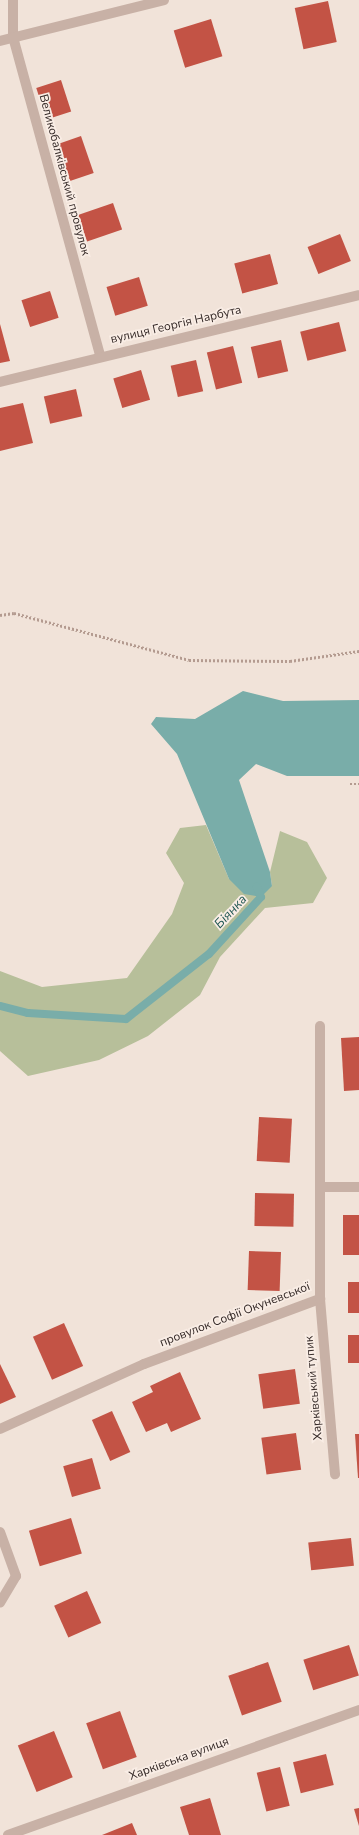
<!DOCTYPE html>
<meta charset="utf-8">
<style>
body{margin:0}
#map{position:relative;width:359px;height:1835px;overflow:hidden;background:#f1e3d9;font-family:"Nunito Sans",sans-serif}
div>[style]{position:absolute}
.green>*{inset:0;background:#b7bf9a}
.water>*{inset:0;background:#79ada9}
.stream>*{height:8px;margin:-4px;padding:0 4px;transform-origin:4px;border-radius:4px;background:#79ada9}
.building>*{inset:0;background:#c35345;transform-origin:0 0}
.path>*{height:2.5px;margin-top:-1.25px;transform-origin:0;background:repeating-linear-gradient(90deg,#b49b90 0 2px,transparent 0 4px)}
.minor>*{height:10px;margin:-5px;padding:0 5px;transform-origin:5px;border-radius:5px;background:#c8b1a6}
span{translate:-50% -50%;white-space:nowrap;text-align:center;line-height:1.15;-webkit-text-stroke:3.5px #f9ede5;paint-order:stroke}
.street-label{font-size:12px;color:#342927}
.water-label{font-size:13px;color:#1d5551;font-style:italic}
</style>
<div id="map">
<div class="green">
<div style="clip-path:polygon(206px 825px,229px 879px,272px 886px,270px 872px,280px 831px,307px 842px,327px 878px,313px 903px,265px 908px,220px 957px,200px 995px,148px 1036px,99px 1060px,28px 1076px,0 1051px,0 971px,42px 987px,127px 978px,172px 914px,184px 883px,166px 853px,180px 828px)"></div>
</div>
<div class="water">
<div style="clip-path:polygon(243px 691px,283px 701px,359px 700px,359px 776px,287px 776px,256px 764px,239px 780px,270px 872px,272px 886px,261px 897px,244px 894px,229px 879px,177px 754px,151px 724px,156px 717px,195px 719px)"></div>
</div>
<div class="stream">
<div style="left:0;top:1006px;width:29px;rotate:14deg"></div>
<div style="left:28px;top:1013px;width:98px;rotate:3.5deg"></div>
<div style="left:126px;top:1019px;width:105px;rotate:-38.1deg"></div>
<div style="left:209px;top:954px;width:77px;rotate:-47.6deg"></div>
<div style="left:261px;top:897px;width:11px;rotate:-112deg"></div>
</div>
<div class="building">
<div style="left:328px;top:1px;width:42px;height:34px;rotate:78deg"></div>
<div style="left:211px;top:19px;width:39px;height:39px;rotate:73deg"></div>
<div style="left:61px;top:80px;width:33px;height:26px;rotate:72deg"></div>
<div style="left:81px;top:136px;width:39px;height:25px;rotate:71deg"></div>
<div style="left:113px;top:203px;width:28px;height:37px;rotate:71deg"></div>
<div style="left:340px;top:234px;width:29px;height:35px;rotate:68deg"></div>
<div style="left:270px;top:254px;width:31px;height:37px;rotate:75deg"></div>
<div style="left:139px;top:277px;width:30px;height:34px;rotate:73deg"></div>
<div style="left:50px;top:291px;width:28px;height:30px;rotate:72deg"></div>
<div style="left:339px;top:322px;width:30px;height:40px;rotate:76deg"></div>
<div style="clip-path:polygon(0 324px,10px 361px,0 363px)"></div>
<div style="left:281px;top:340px;width:32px;height:31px;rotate:77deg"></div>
<div style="left:233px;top:346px;width:38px;height:27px;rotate:76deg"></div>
<div style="left:196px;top:360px;width:32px;height:26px;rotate:77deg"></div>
<div style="left:141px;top:370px;width:31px;height:29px;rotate:73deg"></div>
<div style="left:76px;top:389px;width:28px;height:33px;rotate:77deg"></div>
<div style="clip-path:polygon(23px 403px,33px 443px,0 451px,0 408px)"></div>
<div style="clip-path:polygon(359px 1037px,359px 1090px,344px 1091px,341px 1038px)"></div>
<div style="left:259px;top:1117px;width:33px;height:44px;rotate:3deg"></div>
<div style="left:255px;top:1193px;width:39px;height:33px;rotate:1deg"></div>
<div style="left:359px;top:1215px;width:40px;height:16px;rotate:90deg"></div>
<div style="left:249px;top:1251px;width:32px;height:39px;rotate:2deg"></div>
<div style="left:348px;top:1282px;width:11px;height:31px"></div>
<div style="left:64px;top:1323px;width:47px;height:34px;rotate:66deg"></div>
<div style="left:359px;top:1335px;width:28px;height:11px;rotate:90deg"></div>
<div style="clip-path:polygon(0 1364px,16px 1397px,0 1404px)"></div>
<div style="left:295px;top:1369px;width:35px;height:37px;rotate:82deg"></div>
<div style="clip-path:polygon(180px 1372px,201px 1419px,171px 1432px,167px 1423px,146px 1432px,132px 1402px,153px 1392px,150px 1386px)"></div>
<div style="left:112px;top:1411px;width:45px;height:22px;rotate:66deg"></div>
<div style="left:296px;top:1433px;width:37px;height:35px;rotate:82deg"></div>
<div style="clip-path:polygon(355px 1434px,359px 1434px,359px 1478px,358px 1478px)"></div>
<div style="left:92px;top:1458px;width:32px;height:30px;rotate:74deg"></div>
<div style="left:71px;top:1518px;width:37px;height:44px;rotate:73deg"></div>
<div style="left:351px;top:1538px;width:28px;height:43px;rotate:84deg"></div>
<div style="left:87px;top:1591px;width:35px;height:36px;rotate:66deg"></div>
<div style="left:349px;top:1645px;width:32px;height:48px;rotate:72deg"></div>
<div style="left:268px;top:1662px;width:42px;height:42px;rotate:71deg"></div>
<div style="left:120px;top:1711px;width:49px;height:36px;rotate:70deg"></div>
<div style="left:54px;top:1731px;width:50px;height:39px;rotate:68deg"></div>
<div style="left:326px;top:1754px;width:32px;height:34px;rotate:76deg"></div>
<div style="left:280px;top:1767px;width:40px;height:24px;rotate:76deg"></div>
<div style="clip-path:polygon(210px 1798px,221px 1835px,189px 1835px,180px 1807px)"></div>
<div style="clip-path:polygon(359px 1808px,359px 1826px,354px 1809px)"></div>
<div style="clip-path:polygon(132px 1823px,137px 1835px,102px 1835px)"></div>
</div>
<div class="path">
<div style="left:0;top:615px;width:14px;rotate:-8deg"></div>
<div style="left:14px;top:613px;width:181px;rotate:15deg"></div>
<div style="left:189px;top:660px;width:101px;rotate:0.6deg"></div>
<div style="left:290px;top:661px;width:70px;rotate:-8.2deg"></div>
<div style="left:350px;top:784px;width:9px"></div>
</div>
<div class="minor">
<div style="left:13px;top:0;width:37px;rotate:90deg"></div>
<div style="left:13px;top:37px;width:331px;rotate:74.7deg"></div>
<div style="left:0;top:41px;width:169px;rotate:-14deg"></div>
<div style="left:0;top:382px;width:369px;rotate:-13.6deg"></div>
<div style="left:322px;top:1187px;width:37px"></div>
<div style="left:320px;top:1299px;width:176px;rotate:85.1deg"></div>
<div style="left:0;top:1429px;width:158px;rotate:-24.3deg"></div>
<div style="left:144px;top:1364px;width:188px;rotate:-20.3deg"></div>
<div style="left:320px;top:1299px;width:273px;rotate:-90deg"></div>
<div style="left:0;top:1532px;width:47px;rotate:70deg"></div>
<div style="left:16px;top:1576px;width:31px;rotate:121deg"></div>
<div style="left:8px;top:1835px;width:373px;rotate:-19.6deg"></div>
</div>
<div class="street-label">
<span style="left:64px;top:175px;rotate:75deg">Великобалківський провулок</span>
<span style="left:176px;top:325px;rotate:-13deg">вулиця Георгія Нарбута</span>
<span style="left:235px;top:1315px;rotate:-21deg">провулок Софії Окуневської</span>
<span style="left:314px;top:1388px;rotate:-95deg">Харківський тупик</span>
<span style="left:179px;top:1759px;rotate:-20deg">Харківська вулиця</span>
</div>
<div class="water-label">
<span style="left:231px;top:912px;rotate:-47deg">Біянка</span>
</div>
</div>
